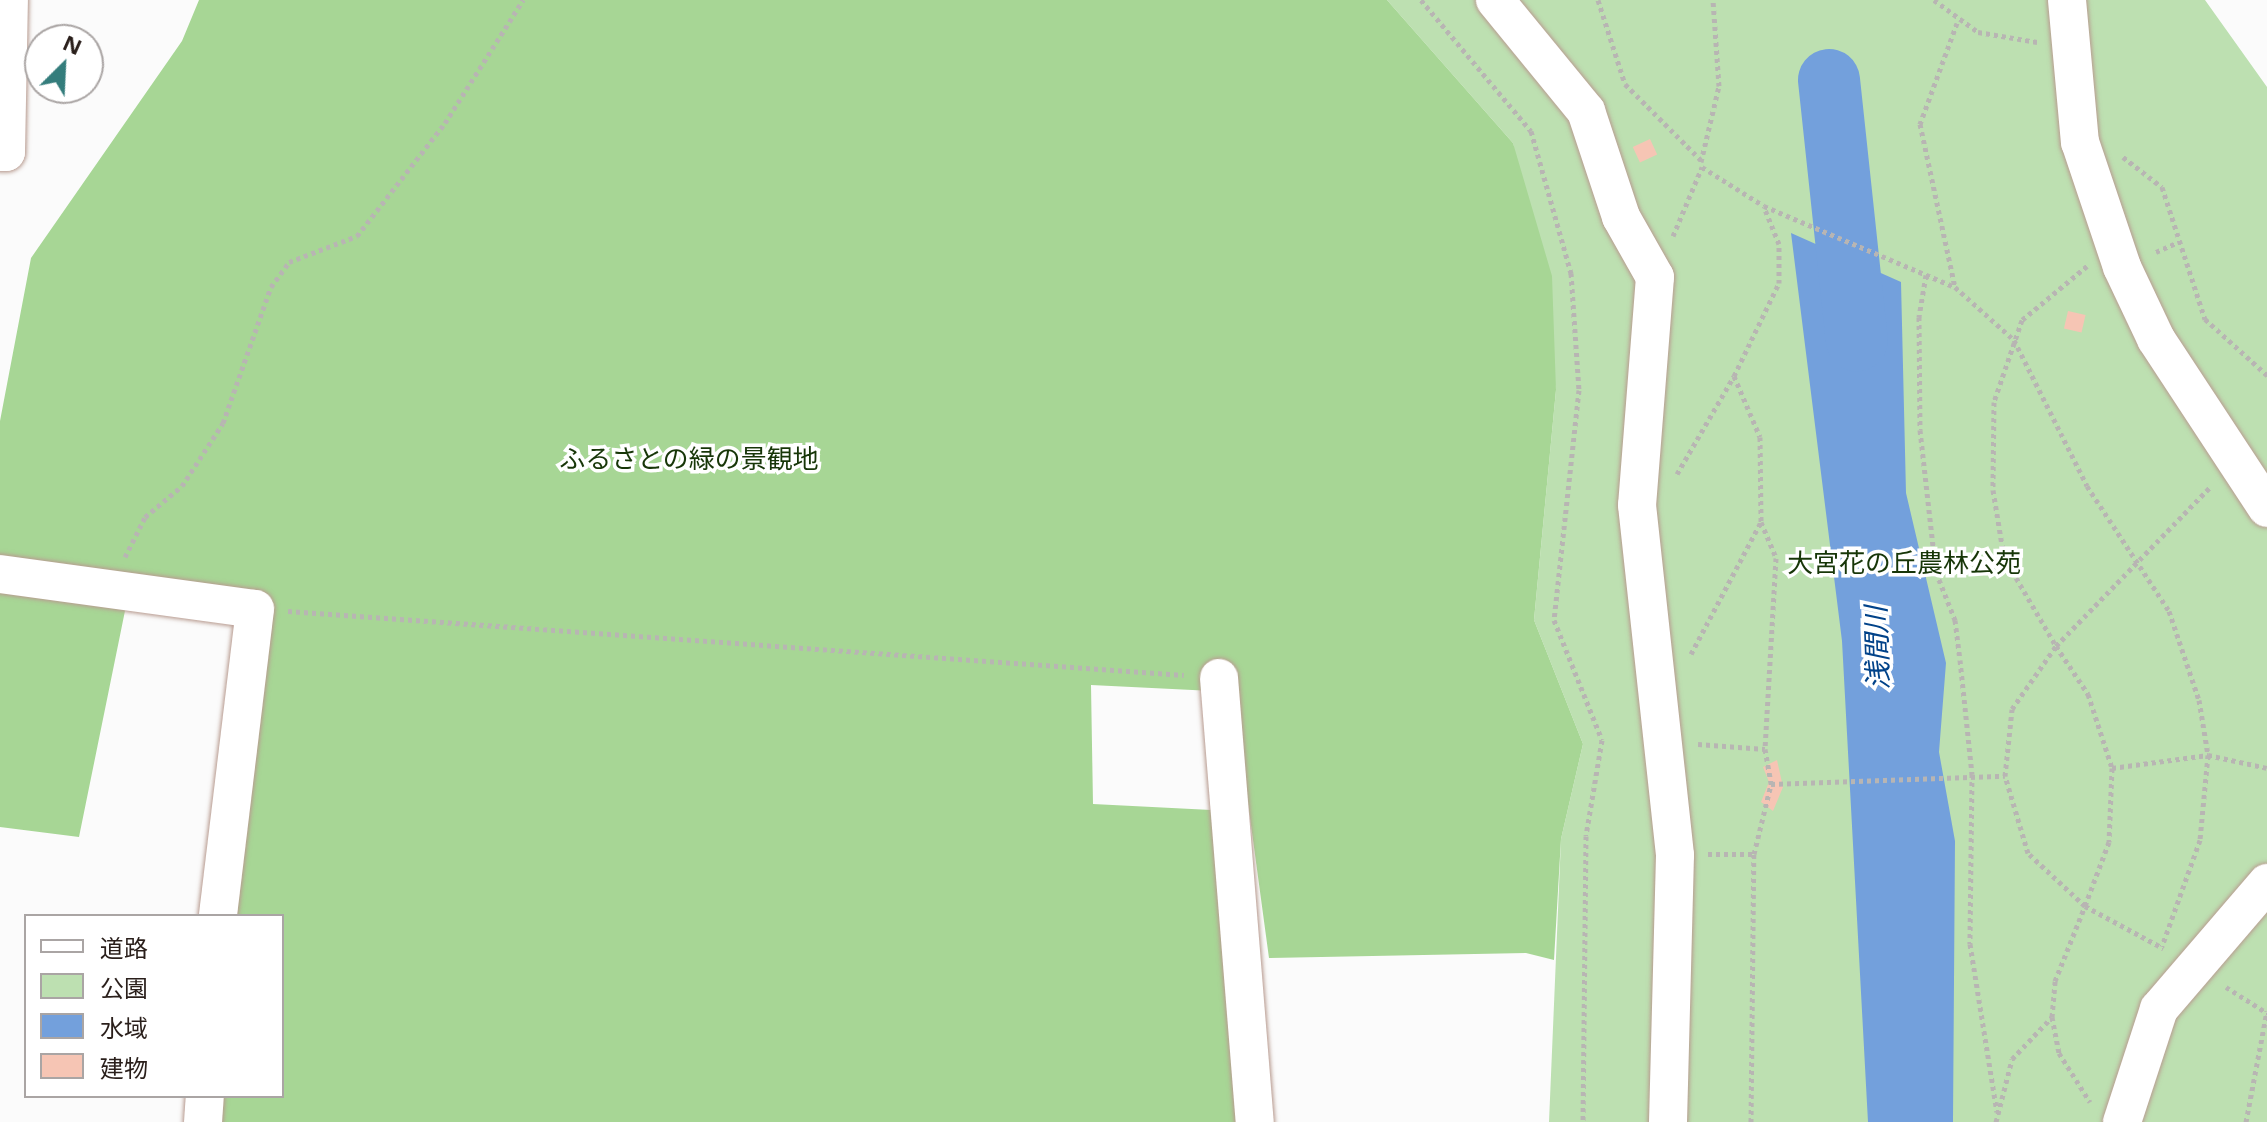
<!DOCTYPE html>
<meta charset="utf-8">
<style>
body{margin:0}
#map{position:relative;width:2267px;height:1122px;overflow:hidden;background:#fbfbfb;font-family:"Open Sans","Noto Sans JP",sans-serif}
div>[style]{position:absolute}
.green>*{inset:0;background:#bde0b1}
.forest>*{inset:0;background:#a7d695}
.water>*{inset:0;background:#73a0dc}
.river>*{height:62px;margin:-31px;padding:0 31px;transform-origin:31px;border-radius:31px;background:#73a0dc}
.building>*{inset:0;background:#f6c5b4;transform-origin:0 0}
.path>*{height:5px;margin-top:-2.5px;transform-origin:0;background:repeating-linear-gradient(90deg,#b8b5b3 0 4px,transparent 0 8px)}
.roads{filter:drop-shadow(0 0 2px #b89c91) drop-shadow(0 0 2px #b89c91)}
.minor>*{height:38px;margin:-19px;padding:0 19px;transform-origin:19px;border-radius:19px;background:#fff}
span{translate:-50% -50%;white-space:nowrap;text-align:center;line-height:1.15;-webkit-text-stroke:7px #fff;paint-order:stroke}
.park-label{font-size:26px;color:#173608}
.water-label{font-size:28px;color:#014289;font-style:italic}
.legend{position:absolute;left:24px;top:914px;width:260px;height:184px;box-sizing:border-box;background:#fff;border:2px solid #aaa5a4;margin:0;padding:10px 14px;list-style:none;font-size:24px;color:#2a1f1b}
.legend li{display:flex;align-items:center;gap:16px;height:40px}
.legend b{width:40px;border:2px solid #aaa5a4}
.north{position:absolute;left:24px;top:24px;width:80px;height:80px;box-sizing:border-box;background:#fff;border:2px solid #aaa5a4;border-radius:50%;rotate:24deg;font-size:22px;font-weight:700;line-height:32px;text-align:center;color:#2a1f1b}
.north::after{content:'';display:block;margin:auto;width:28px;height:36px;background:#347d7c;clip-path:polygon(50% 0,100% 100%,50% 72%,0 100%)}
</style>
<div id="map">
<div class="green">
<div style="clip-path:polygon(1387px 0,2205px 0,2267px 87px,2267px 1122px,1549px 1122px,1561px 839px,1583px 744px,1534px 620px,1556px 390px,1513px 143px)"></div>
</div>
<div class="forest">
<div style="clip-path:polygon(199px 0,1387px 0,1513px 143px,1552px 276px,1556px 390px,1534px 620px,1583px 744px,1561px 839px,1554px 960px,1526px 953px,1269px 958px,1233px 692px,1091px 685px,1093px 804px,1231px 811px,1255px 1122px,203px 1122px,205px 1096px,282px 1096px,282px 916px,218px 916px,255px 609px,127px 601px,79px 837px,0 827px,0 421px,31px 258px,182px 41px)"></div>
</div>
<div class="water">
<div style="clip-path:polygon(1791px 233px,1901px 282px,1906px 493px,1946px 663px,1939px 752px,1955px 841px,1953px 1122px,1868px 1122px,1842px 641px)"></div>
</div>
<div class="river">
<div style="left:1829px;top:80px;width:262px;rotate:83.9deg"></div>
</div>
<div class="building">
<div style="left:1650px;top:139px;width:17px;height:19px;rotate:65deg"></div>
<div style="left:2068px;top:311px;width:18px;height:18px;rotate:13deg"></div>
<div style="clip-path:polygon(1777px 760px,1783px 787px,1773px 811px,1761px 802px,1769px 782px,1763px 767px)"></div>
</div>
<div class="path">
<div style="left:1421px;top:0;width:171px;rotate:50deg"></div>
<div style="left:1531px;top:131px;width:148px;rotate:74.3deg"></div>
<div style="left:1571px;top:273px;width:117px;rotate:86.1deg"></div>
<div style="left:1579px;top:390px;width:231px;rotate:96.2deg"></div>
<div style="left:1554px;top:620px;width:129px;rotate:68.2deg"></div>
<div style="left:1602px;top:740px;width:97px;rotate:99.5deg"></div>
<div style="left:1586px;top:836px;width:286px;rotate:90.6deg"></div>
<div style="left:1598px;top:0;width:88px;rotate:72.2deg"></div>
<div style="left:1625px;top:84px;width:107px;rotate:45deg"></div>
<div style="left:1934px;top:0;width:54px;rotate:36deg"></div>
<div style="left:1978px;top:32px;width:60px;rotate:9.6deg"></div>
<div style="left:1957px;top:23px;width:108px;rotate:110.1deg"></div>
<div style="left:1920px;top:124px;width:167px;rotate:77.9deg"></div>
<div style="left:1955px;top:287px;width:79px;rotate:41.9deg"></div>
<div style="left:2014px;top:340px;width:163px;rotate:63.4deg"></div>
<div style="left:2087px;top:486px;width:149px;rotate:56.7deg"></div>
<div style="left:2169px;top:611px;width:94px;rotate:71.4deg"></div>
<div style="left:2199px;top:700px;width:56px;rotate:80.7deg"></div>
<div style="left:2208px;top:755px;width:85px;rotate:95.4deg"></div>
<div style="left:2200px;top:840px;width:113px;rotate:109.7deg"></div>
<div style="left:2123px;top:157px;width:49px;rotate:37.6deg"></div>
<div style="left:2162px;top:187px;width:139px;rotate:72deg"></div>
<div style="left:2205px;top:319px;width:84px;rotate:42.1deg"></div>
<div style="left:1701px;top:162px;width:78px;rotate:-76.7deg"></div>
<div style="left:1719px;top:86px;width:86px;rotate:-94deg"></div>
<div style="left:1673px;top:236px;width:75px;rotate:-67.2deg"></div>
<div style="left:1702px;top:167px;width:73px;rotate:32.2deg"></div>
<div style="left:1764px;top:206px;width:207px;rotate:23deg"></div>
<div style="left:2156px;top:252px;width:22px;rotate:-24deg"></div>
<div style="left:2087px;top:266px;width:85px;rotate:140.3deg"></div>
<div style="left:2022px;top:320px;width:87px;rotate:108.9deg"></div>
<div style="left:1994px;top:402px;width:88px;rotate:90.7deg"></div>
<div style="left:1993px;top:490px;width:68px;rotate:80.7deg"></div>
<div style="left:2004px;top:557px;width:103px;rotate:59.7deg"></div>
<div style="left:2056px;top:646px;width:224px;rotate:-45.9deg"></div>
<div style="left:1926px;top:275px;width:43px;rotate:99.5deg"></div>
<div style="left:1919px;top:317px;width:113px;rotate:89.5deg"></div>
<div style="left:1920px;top:430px;width:143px;rotate:83.6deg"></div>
<div style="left:1936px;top:572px;width:52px;rotate:68.4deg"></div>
<div style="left:1955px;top:620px;width:40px;rotate:82.9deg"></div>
<div style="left:1960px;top:660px;width:115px;rotate:84deg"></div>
<div style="left:1972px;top:774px;width:170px;rotate:90.7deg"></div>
<div style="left:1970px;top:944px;width:170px;rotate:80.9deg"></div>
<div style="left:1734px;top:376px;width:103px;rotate:-64.2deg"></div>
<div style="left:1779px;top:283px;width:39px;rotate:-90deg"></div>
<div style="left:1779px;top:244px;width:40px;rotate:-112deg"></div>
<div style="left:1677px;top:474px;width:113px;rotate:-59.8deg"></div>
<div style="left:1734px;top:376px;width:66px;rotate:66.9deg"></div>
<div style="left:1760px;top:437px;width:85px;rotate:89.3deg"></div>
<div style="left:1761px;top:522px;width:39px;rotate:67deg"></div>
<div style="left:1776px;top:558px;width:191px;rotate:93.3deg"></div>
<div style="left:125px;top:557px;width:45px;rotate:-63.4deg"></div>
<div style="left:145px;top:517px;width:48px;rotate:-40deg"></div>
<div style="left:182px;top:486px;width:75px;rotate:-56.9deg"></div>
<div style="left:223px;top:423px;width:144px;rotate:-70.6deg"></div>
<div style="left:271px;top:287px;width:31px;rotate:-54deg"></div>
<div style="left:289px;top:262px;width:73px;rotate:-20.9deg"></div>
<div style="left:357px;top:236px;width:143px;rotate:-52.1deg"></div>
<div style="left:445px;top:123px;width:146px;rotate:-57.6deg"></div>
<div style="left:288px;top:611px;width:898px;rotate:4.09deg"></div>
<div style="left:2056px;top:646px;width:58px;rotate:56.3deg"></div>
<div style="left:2088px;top:694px;width:78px;rotate:72deg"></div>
<div style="left:2112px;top:768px;width:74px;rotate:92.3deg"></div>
<div style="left:2109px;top:842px;width:68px;rotate:110.6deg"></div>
<div style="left:2085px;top:906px;width:78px;rotate:-137.1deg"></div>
<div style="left:2028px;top:853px;width:80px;rotate:-106.6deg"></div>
<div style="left:2005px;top:776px;width:67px;rotate:-84deg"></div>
<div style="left:2012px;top:709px;width:77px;rotate:-55.1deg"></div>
<div style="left:1691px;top:654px;width:149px;rotate:-62.1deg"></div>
<div style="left:1698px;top:744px;width:67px;rotate:4.3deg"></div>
<div style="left:1765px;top:749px;width:36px;rotate:80deg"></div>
<div style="left:2112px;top:768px;width:97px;rotate:-7.7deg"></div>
<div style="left:2208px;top:755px;width:60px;rotate:12.4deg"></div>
<div style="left:1708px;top:854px;width:46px"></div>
<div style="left:2226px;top:987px;width:49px;rotate:32.4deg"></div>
<div style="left:2052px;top:1017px;width:36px;rotate:-85deg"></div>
<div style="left:2055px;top:981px;width:81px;rotate:-68.2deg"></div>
<div style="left:2085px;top:906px;width:89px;rotate:28.3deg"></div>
<div style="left:1751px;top:1122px;width:268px;rotate:-89.4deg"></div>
<div style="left:1754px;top:854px;width:72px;rotate:-76.3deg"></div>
<div style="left:1771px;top:784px;width:234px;rotate:-2deg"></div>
<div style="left:1996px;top:1122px;width:65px;rotate:-75.7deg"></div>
<div style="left:2012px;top:1059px;width:58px;rotate:-46.4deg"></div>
<div style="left:2052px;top:1017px;width:37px;rotate:79deg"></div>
<div style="left:2059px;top:1053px;width:58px;rotate:57.7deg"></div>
<div style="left:2246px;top:1122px;width:113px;rotate:-79.3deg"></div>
</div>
<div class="roads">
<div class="minor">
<div style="left:1495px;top:0;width:144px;rotate:50.7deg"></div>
<div style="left:1586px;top:111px;width:112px;rotate:71.7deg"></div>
<div style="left:1621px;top:217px;width:69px;rotate:60.5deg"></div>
<div style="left:1655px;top:277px;width:229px;rotate:94.5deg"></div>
<div style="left:1637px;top:505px;width:352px;rotate:83.8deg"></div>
<div style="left:1675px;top:855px;width:267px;rotate:91.5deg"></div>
<div style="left:2067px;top:0;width:143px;rotate:84.8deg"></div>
<div style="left:2080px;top:142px;width:132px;rotate:71.4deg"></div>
<div style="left:2122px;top:267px;width:80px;rotate:64.7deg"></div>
<div style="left:2156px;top:339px;width:202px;rotate:56.7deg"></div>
<div style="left:0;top:152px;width:6px"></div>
<div style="left:6px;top:152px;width:152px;rotate:-88.9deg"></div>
<div style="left:0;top:574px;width:257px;rotate:7.8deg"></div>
<div style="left:255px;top:609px;width:309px;rotate:96.9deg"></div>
<div style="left:1219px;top:678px;width:445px;rotate:85.4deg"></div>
<div style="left:203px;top:1122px;width:26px;rotate:-86deg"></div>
<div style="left:2122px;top:1122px;width:119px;rotate:-71.9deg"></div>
<div style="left:2159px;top:1009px;width:166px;rotate:-49.4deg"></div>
</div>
</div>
<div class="park-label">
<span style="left:689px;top:459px">ふるさとの緑の景観地</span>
<span style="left:1904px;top:563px">大宮花の丘農林公苑</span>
</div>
<div class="water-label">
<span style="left:1876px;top:648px;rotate:-92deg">浅間川</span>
</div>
<ul class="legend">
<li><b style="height:10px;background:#fff"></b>道路</li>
<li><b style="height:22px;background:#bde0b1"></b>公園</li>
<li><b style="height:22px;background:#73a0dc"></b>水域</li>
<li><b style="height:22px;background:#f6c5b4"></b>建物</li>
</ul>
<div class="north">N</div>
</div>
